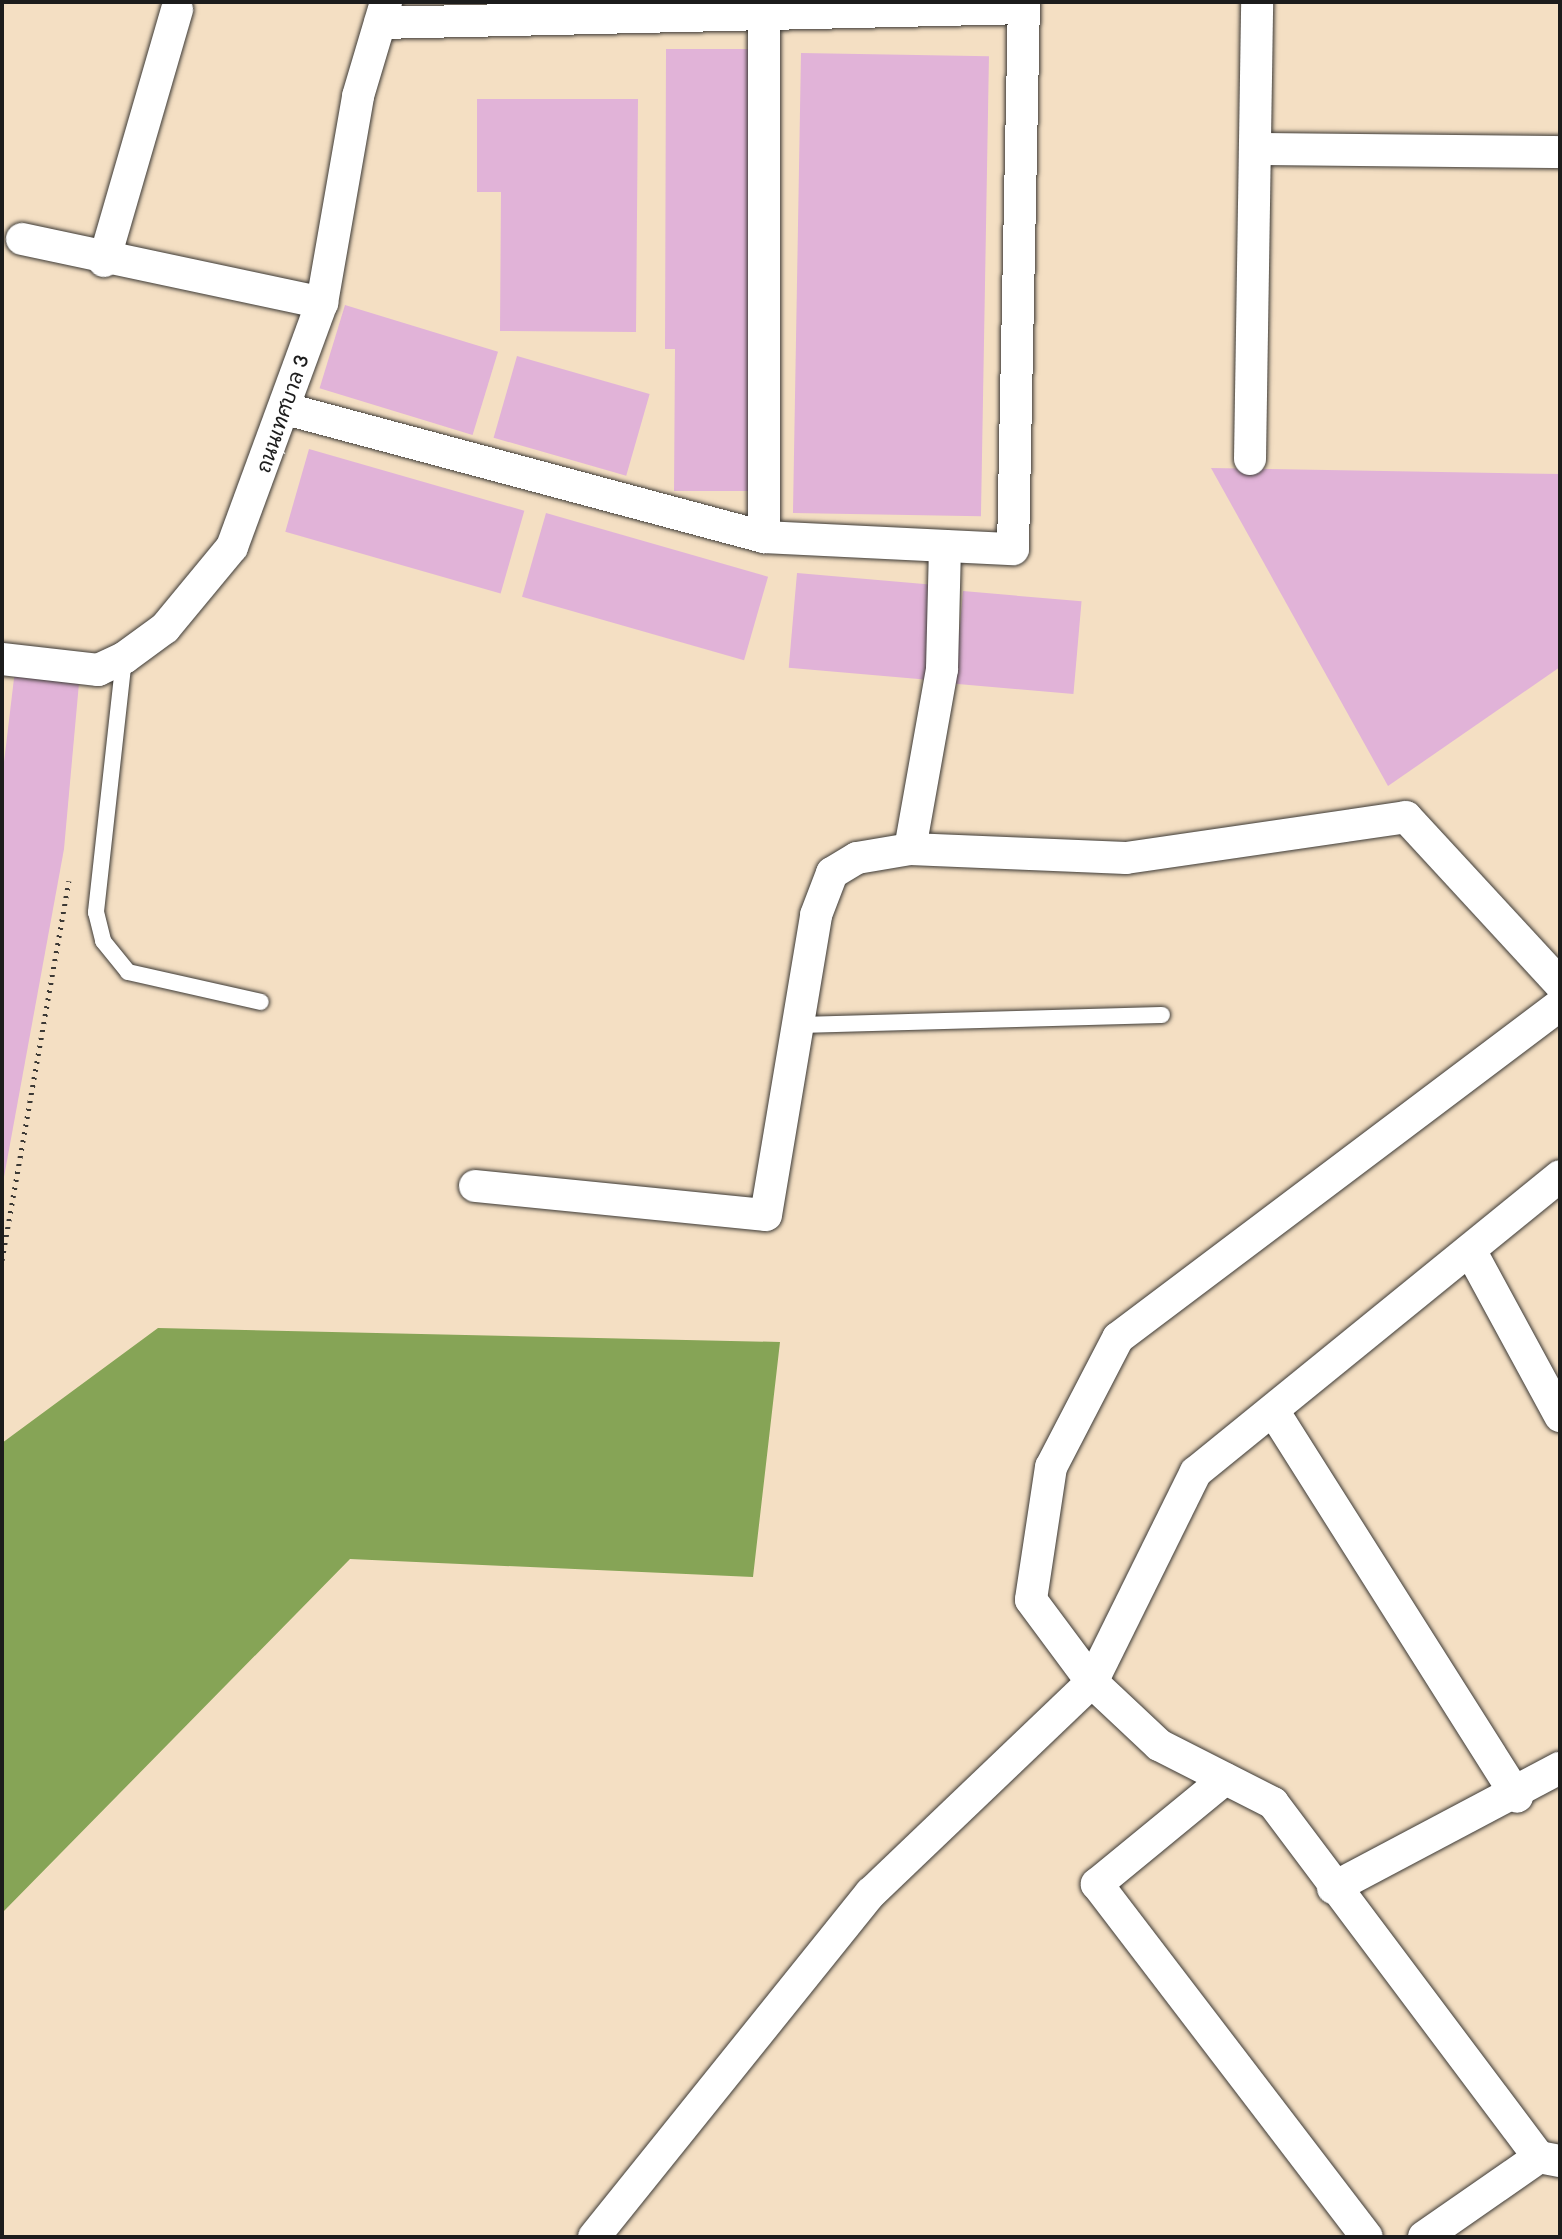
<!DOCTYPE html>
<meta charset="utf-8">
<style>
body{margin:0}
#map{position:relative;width:1562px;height:2239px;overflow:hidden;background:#f4dfc3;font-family:"Balsamiq Sans","Playpen Sans Thai",sans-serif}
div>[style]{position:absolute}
.forest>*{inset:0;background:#86a456}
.building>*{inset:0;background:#e1b3d8;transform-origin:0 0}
.path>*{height:5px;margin-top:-2.5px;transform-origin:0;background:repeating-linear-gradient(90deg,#3c3935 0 2px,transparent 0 8px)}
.roads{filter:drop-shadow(0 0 2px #3c3935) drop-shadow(0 0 2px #3c3935)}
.service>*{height:16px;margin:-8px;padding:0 8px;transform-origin:8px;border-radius:8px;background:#fff}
.minor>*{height:32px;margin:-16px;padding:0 16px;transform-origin:16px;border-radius:16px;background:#fff}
span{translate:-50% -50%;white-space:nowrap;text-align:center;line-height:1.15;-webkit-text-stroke:7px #fff;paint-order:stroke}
.street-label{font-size:20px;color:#1c1c1c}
.frame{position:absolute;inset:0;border:4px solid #1c1c1c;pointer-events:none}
</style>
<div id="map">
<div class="forest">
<div style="clip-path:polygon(158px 1328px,780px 1342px,753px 1577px,350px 1559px,2px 1913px,2px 1443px)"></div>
</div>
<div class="building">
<div style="clip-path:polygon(666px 49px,757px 49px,755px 491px,674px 491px,675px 349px,665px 349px)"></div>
<div style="left:801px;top:53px;width:188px;height:460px;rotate:1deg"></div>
<div style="clip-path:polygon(477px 99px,638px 99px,636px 332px,500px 331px,501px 192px,477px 192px)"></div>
<div style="left:345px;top:305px;width:160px;height:87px;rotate:17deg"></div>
<div style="left:517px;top:356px;width:138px;height:85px;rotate:16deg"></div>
<div style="left:309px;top:449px;width:224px;height:86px;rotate:16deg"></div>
<div style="clip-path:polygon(1211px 468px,1560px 474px,1560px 667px,1388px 786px)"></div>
<div style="left:546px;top:513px;width:231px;height:87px;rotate:16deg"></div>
<div style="left:797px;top:573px;width:139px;height:95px;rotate:5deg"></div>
<div style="left:963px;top:591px;width:119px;height:93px;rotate:5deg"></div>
<div style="clip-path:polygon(15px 670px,80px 672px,64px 849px,4px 1177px,2px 779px)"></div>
</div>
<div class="path">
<div style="left:2px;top:1260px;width:385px;rotate:-80deg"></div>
</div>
<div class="roads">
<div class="service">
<div style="left:124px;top:658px;width:256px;rotate:96.3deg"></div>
<div style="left:96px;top:912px;width:30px;rotate:76deg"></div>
<div style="left:103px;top:941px;width:40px;rotate:51deg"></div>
<div style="left:128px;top:972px;width:136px;rotate:12.7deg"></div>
<div style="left:799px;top:1025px;width:363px;rotate:-1.6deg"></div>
</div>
<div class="minor">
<div style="left:764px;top:2px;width:535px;rotate:90deg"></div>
<div style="left:380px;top:23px;width:644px;rotate:-1.33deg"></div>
<div style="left:1255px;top:149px;width:305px;rotate:0.6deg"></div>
<div style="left:22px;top:239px;width:307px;rotate:12deg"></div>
<div style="left:104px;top:261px;width:262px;rotate:-73.8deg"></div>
<div style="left:286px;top:409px;width:495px;rotate:15deg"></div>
<div style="left:764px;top:537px;width:249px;rotate:2.8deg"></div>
<div style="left:1013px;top:549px;width:547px;rotate:-88.85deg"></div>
<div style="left:1250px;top:459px;width:457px;rotate:-89.1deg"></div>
<div style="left:2px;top:659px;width:97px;rotate:6.5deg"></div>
<div style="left:98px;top:670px;width:29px;rotate:-25deg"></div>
<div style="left:124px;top:658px;width:51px;rotate:-36.2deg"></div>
<div style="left:165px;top:628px;width:105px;rotate:-50.4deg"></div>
<div style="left:232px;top:547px;width:260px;rotate:-69.8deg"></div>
<div style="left:322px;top:303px;width:210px;rotate:-80.1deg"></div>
<div style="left:358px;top:96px;width:98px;rotate:-73.4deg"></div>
<div style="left:910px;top:849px;width:183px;rotate:-79.9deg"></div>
<div style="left:942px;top:669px;width:123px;rotate:-88.6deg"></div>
<div style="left:1560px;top:1005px;width:553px;rotate:143.01deg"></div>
<div style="left:1118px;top:1338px;width:145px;rotate:117.4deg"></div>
<div style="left:1051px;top:1467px;width:134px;rotate:98.6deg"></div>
<div style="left:1031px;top:1600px;width:102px;rotate:53.4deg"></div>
<div style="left:1092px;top:1682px;width:92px;rotate:43.2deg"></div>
<div style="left:1159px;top:1745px;width:128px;rotate:27deg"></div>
<div style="left:1273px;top:1803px;width:443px;rotate:53.1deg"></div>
<div style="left:1539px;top:2157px;width:21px;rotate:11deg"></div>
<div style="left:475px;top:1186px;width:292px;rotate:5.7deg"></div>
<div style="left:766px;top:1215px;width:304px;rotate:-80.5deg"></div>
<div style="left:816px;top:915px;width:45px;rotate:-69.1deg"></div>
<div style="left:832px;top:873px;width:29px;rotate:-31deg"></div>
<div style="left:857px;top:858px;width:54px;rotate:-9.6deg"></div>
<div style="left:910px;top:849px;width:216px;rotate:2.4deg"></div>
<div style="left:1126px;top:858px;width:283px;rotate:-8.3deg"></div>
<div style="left:1406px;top:817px;width:227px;rotate:47.3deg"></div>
<div style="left:1470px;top:1250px;width:189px;rotate:61.5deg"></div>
<div style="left:1274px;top:1412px;width:455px;rotate:57.7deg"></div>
<div style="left:1225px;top:1779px;width:166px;rotate:140.6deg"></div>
<div style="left:1097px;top:1884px;width:444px;rotate:52.6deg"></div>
<div style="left:1333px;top:1888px;width:257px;rotate:-27.9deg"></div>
<div style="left:594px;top:2237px;width:442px;rotate:-51.2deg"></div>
<div style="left:871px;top:1893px;width:306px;rotate:-43.7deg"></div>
<div style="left:1092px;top:1682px;width:234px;rotate:-63.7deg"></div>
<div style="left:1196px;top:1472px;width:469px;rotate:-39.1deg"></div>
<div style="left:1424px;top:2237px;width:140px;rotate:-34.8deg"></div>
</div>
</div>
<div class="street-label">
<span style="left:284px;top:414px;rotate:-71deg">ถนนเทศบาล 3</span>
</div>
<div class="frame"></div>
</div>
